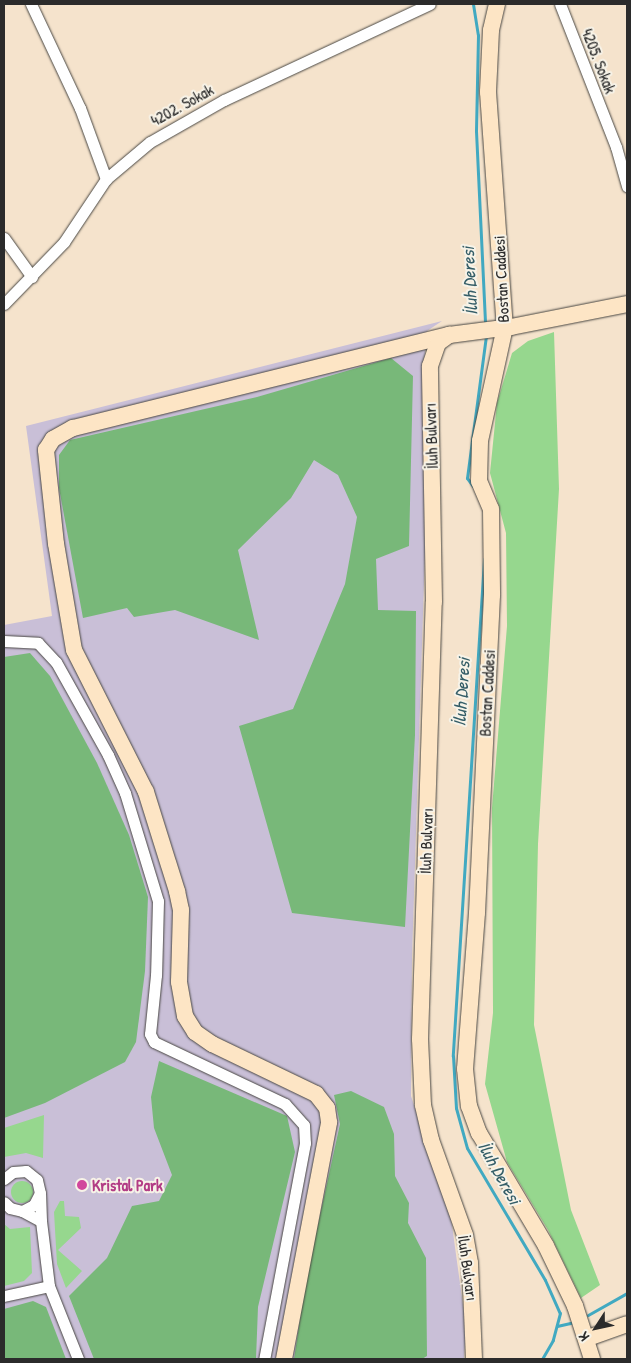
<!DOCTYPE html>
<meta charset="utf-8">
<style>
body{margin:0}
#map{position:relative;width:631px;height:1363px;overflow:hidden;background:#f5e3cc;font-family:"Patrick Hand",sans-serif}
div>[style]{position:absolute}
.industrial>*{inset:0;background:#c9bfd7}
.green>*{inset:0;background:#96d78e}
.round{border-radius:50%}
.forest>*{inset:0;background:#78b879}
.stream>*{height:3px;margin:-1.5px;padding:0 1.5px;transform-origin:1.5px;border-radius:1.5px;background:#41a9c1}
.roads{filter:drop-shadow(0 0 1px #494743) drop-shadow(0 0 1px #494743)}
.street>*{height:11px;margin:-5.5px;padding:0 5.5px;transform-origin:5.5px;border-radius:5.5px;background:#fff}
.secondary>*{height:16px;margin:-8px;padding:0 8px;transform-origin:8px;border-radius:8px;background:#fde5c5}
.dots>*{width:14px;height:14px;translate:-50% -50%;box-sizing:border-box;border:2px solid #f7f3e8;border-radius:50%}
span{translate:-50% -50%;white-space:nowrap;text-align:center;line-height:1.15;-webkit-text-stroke:4px #f7f3e8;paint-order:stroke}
.street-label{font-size:16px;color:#2b2b2b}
.hotel-label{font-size:16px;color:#b23c85;font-weight:700}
.left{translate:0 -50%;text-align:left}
.water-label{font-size:18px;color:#345d67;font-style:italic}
.frame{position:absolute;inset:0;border:5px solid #2b2b2b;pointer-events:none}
.north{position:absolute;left:571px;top:1303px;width:50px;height:50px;-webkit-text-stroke:4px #f7f3e8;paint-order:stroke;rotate:235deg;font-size:14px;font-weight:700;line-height:20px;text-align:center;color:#2b2b2b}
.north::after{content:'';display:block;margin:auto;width:18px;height:22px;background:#2b2b2b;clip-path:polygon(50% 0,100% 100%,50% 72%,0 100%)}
</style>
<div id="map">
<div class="industrial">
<div style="clip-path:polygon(442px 321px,427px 331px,423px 374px,426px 520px,412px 957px,411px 1096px,451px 1218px,466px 1327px,464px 1359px,4px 1359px,4px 625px,52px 616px,26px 426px)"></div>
</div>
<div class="green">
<div style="clip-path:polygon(554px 332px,559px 489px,538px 844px,534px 1025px,571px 1210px,600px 1285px,581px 1298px,548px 1230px,507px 1162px,485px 1084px,493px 1013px,492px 808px,507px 626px,506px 533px,490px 473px,497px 403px,512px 353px,528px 341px)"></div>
<div style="clip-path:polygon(44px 1115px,43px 1158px,26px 1153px,4px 1157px,4px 1128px)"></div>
<div class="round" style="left:11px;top:1181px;width:22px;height:22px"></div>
<div style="clip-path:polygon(60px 1201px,64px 1201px,65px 1216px,79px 1217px,81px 1228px,58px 1250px,82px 1271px,66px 1288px,57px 1264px,54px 1212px)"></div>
<div style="clip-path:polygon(4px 1224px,10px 1229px,30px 1227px,32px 1273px,24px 1281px,4px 1286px)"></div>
</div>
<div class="forest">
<div style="clip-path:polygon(391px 358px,413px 376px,409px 546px,376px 559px,378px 610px,416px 611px,415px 735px,405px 927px,292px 913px,239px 726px,293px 709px,345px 584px,357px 517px,338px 475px,314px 460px,291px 498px,238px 550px,259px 640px,175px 610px,134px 617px,127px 608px,83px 618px,59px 488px,59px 455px,70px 440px,257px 397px)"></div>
<div style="clip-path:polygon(30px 653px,50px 676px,97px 763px,129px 835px,148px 897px,145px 971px,136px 1042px,125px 1062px,45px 1103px,4px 1118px,4px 657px)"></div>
<div style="clip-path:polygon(159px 1061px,287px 1116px,295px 1152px,258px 1307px,256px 1359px,94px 1359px,69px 1296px,107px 1258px,132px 1206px,159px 1201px,172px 1175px,154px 1128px,151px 1097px)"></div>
<div style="clip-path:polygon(351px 1091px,384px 1107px,394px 1134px,395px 1176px,409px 1203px,408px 1223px,426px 1258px,427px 1356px,422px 1359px,294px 1359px,306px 1279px,340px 1124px,334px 1095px)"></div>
<div style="clip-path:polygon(33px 1301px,46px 1307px,66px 1359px,4px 1359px,4px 1309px)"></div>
</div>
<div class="stream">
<div style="left:473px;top:4px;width:31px;rotate:81deg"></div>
<div style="left:478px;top:35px;width:96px;rotate:91.2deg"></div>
<div style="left:476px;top:131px;width:194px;rotate:87.3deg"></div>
<div style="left:473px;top:486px;width:10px;rotate:-127deg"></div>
<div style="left:467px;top:478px;width:143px;rotate:-82.4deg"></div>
<div style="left:484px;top:559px;width:498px;rotate:93.6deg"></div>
<div style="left:453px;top:1056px;width:52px;rotate:86.7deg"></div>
<div style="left:456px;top:1108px;width:41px;rotate:74.6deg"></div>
<div style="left:467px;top:1148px;width:153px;rotate:59.4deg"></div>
<div style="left:545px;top:1280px;width:36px;rotate:66deg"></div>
<div style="left:560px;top:1313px;width:28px;rotate:105deg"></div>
<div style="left:553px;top:1340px;width:22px;rotate:120deg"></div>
<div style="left:588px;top:1315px;width:45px;rotate:-29.4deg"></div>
<div style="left:557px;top:1326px;width:17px;rotate:-13deg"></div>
</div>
<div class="roads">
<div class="street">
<div style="left:31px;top:4px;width:115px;rotate:64.8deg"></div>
<div style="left:80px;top:108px;width:76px;rotate:69.9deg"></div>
<div style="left:560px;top:4px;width:154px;rotate:68.6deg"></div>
<div style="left:616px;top:147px;width:41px;rotate:74.2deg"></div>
<div style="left:4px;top:238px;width:48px;rotate:54.3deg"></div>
<div style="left:4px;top:304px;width:86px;rotate:-45.9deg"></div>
<div style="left:64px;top:242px;width:76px;rotate:-56.3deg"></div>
<div style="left:106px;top:179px;width:57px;rotate:-40.1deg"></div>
<div style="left:150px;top:142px;width:85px;rotate:-29.6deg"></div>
<div style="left:224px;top:100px;width:227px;rotate:-25deg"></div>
<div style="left:4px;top:641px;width:34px;rotate:3deg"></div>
<div style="left:38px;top:643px;width:26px;rotate:47deg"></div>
<div style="left:56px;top:662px;width:107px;rotate:60.8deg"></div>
<div style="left:108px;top:755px;width:42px;rotate:65.9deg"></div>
<div style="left:125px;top:793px;width:113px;rotate:73deg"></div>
<div style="left:158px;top:901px;width:74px;rotate:91.5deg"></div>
<div style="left:156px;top:975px;width:59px;rotate:95.8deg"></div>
<div style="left:150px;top:1034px;width:9px;rotate:63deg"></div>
<div style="left:154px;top:1042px;width:145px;rotate:25.3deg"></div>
<div style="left:285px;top:1104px;width:28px;rotate:48deg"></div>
<div style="left:304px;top:1125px;width:18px;rotate:87deg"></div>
<div style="left:305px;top:1143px;width:220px;rotate:100.7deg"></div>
<div style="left:4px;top:1179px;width:11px;rotate:-38deg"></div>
<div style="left:13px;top:1172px;width:13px;rotate:-4deg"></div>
<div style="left:26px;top:1171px;width:14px;rotate:39deg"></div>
<div style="left:37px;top:1180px;width:13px;rotate:77deg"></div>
<div style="left:40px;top:1193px;width:13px;rotate:117deg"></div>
<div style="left:34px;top:1205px;width:13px;rotate:153deg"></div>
<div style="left:22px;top:1211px;width:12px;rotate:-166deg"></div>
<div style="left:10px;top:1208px;width:8px;rotate:-135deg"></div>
<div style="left:22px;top:1211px;width:21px;rotate:28deg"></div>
<div style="left:41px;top:1221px;width:26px;rotate:-92deg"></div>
<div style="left:41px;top:1221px;width:65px;rotate:83deg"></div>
<div style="left:49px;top:1286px;width:79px;rotate:68.3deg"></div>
<div style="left:4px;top:1296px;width:46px;rotate:-12.5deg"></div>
</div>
<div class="secondary">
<div style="left:497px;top:4px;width:27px;rotate:103deg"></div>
<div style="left:491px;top:30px;width:62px;rotate:92.8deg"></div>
<div style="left:488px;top:92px;width:236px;rotate:85.9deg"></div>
<div style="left:505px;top:327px;width:117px;rotate:102.4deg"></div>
<div style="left:480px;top:441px;width:40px;rotate:91.4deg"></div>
<div style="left:479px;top:481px;width:30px;rotate:67deg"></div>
<div style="left:491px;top:509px;width:86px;rotate:89.3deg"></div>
<div style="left:492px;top:595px;width:318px;rotate:92.7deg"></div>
<div style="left:477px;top:913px;width:156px;rotate:94.4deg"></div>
<div style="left:465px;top:1069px;width:37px;rotate:84deg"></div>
<div style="left:469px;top:1106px;width:29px;rotate:70deg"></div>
<div style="left:479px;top:1133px;width:131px;rotate:59.3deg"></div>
<div style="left:546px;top:1246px;width:67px;rotate:64.2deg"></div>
<div style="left:575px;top:1306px;width:56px;rotate:72.2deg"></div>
<div style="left:588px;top:1338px;width:41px;rotate:-19.7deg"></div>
<div style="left:284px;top:1359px;width:241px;rotate:-79.2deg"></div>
<div style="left:329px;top:1122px;width:14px;rotate:-98deg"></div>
<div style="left:327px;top:1108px;width:18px;rotate:-128deg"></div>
<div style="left:316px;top:1094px;width:115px;rotate:-154.3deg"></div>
<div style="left:212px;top:1044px;width:21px;rotate:-145deg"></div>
<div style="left:195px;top:1032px;width:19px;rotate:-122deg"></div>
<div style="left:185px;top:1016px;width:35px;rotate:-100deg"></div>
<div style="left:179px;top:982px;width:72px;rotate:-88.4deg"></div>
<div style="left:181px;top:910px;width:19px;rotate:-102deg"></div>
<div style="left:177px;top:891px;width:104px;rotate:-107.4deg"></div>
<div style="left:146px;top:792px;width:159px;rotate:-116.9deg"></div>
<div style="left:74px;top:650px;width:108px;rotate:-99.6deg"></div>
<div style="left:56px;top:544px;width:95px;rotate:-96.1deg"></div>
<div style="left:46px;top:450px;width:13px;rotate:-58deg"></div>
<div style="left:53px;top:439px;width:23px;rotate:-29deg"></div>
<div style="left:73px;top:428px;width:387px;rotate:-13.9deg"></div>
<div style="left:474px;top:1359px;width:96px;rotate:-92.4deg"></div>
<div style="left:470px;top:1263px;width:28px;rotate:-100deg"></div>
<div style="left:465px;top:1235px;width:101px;rotate:-109.7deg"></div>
<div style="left:431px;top:1140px;width:36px;rotate:-103deg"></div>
<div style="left:423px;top:1105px;width:66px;rotate:-92.6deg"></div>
<div style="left:420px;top:1039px;width:437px;rotate:-88.2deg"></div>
<div style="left:434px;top:602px;width:236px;rotate:-91deg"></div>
<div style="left:430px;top:366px;width:24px;rotate:-71deg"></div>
<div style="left:438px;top:343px;width:14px;rotate:-36deg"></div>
<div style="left:449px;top:335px;width:63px;rotate:-7.4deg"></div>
<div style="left:511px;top:327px;width:118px;rotate:-11.2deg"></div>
</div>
</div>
<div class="dots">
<div style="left:82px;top:1185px;background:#d1479c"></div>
</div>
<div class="street-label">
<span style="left:599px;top:61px;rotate:69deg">4205. Sokak</span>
<span style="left:182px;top:105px;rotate:-29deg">4202. Sokak</span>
<span style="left:501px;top:279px;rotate:-93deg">Bostan Caddesi</span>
<span style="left:431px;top:436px;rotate:-92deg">İluh Bulvarı</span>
<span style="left:487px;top:693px;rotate:-87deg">Bostan Caddesi</span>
<span style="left:426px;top:841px;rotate:-88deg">İluh Bulvarı</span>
<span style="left:468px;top:1268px;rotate:82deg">İluh Bulvarı</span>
</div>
<div class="hotel-label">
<span class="left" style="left:92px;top:1185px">Kristal Park</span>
</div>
<div class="water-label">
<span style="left:470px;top:281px;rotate:-93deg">İluh Deresi</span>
<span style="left:462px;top:692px;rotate:-86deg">İluh Deresi</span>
<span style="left:499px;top:1173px;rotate:61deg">İluh Deresi</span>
</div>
<div class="frame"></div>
<div class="north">K</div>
</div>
